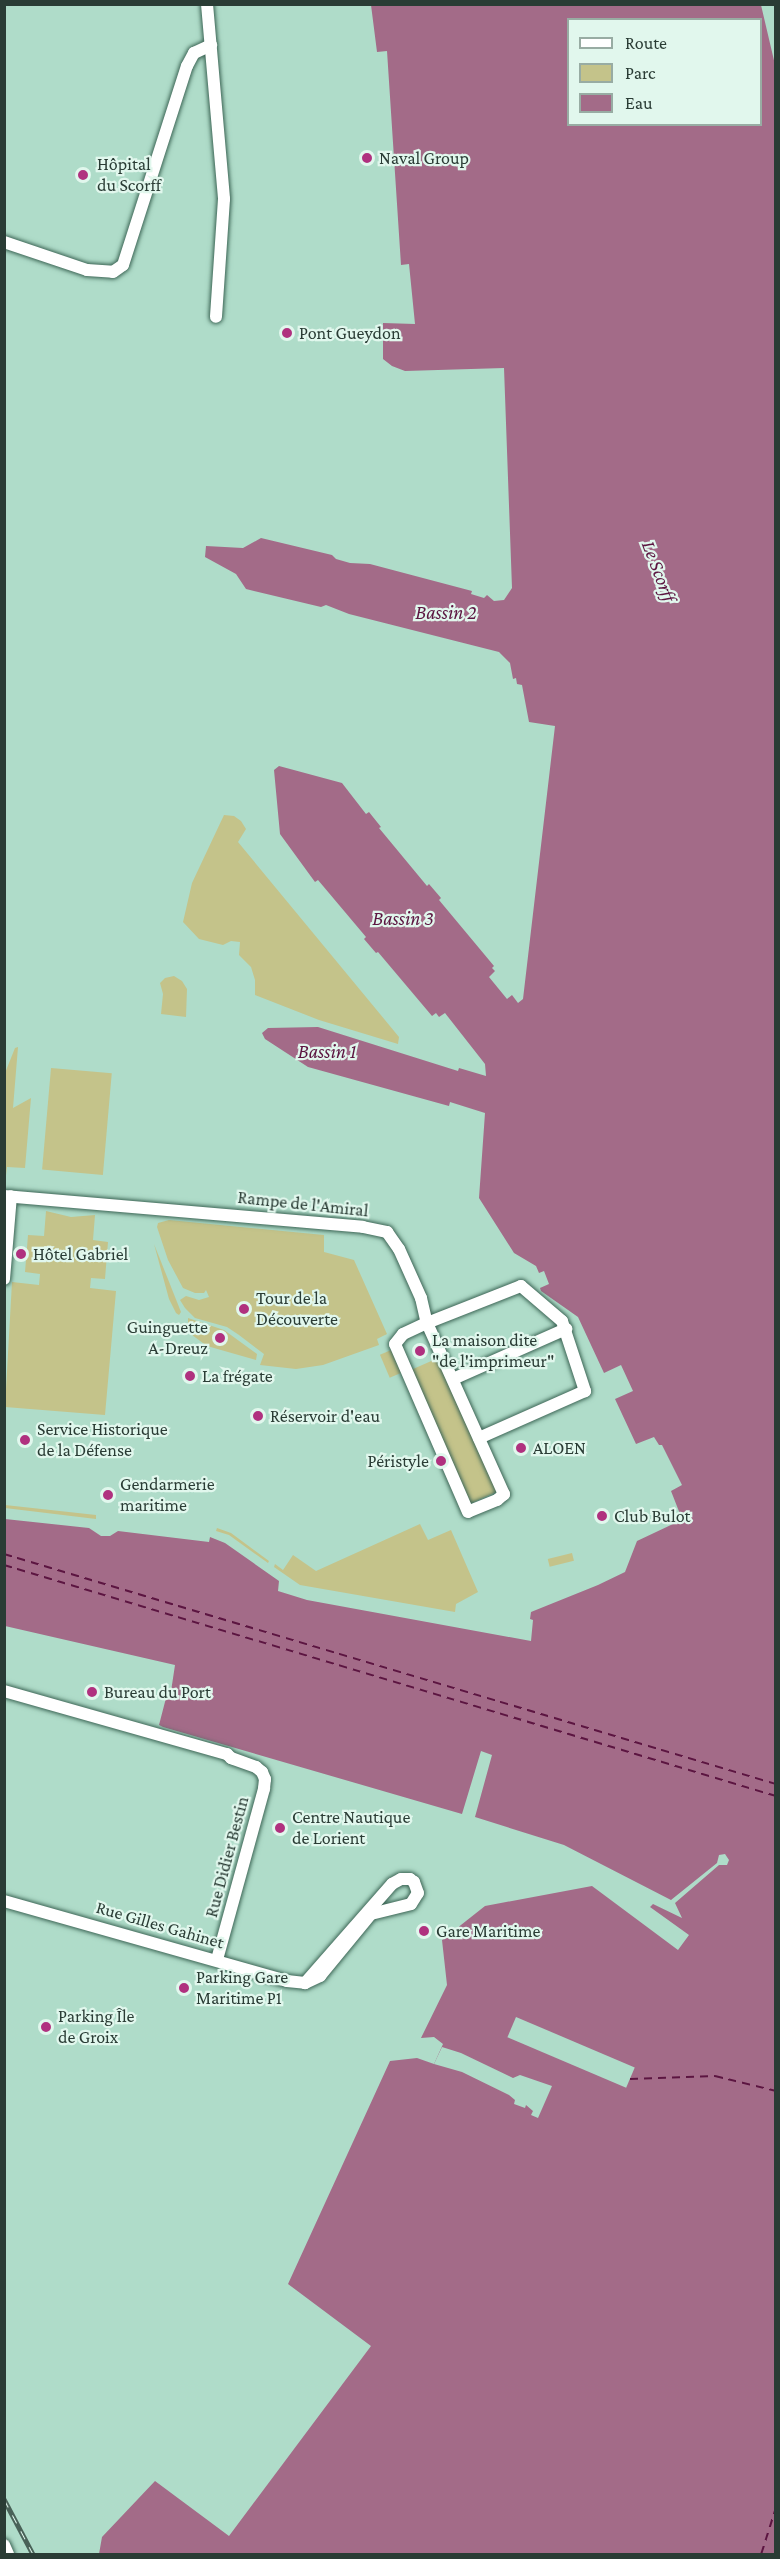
<!DOCTYPE html>
<meta charset="utf-8">
<style>
body{margin:0}
#map{position:relative;width:780px;height:2559px;overflow:hidden;background:#afdcc9;font-family:"Crimson Pro",serif}
div>[style]{position:absolute}
.green>*{inset:0;background:#c4c38a;transform-origin:0 0}
.water>*{inset:0;background:#a36b88}
.pier>*{inset:0;background:#afdcc9;transform-origin:0 0}
.ferry>*{height:1.5px;margin-top:-0.75px;transform-origin:0;background:repeating-linear-gradient(90deg,#5c1541 0 8px,transparent 0 14px)}
.roads{filter:drop-shadow(0 0 2px #3d6656) drop-shadow(0 0 2px #3d6656)}
.minor>*{height:12px;margin:-6px;padding:0 6px;transform-origin:6px;border-radius:6px;background:#fff}
.rail>*{height:5px;margin-top:-2.5px;transform-origin:0;background:repeating-linear-gradient(90deg,#e1f7ed 0 9px,#496258 0 18px);box-sizing:border-box;border-block:2px solid #496258}
.dots>*{width:16px;height:16px;translate:-50% -50%;box-sizing:border-box;border:3px solid #e1f7ed;border-radius:50%}
span{translate:-50% -50%;white-space:nowrap;text-align:center;line-height:1.15;-webkit-text-stroke:4.5px #e1f7ed;paint-order:stroke}
.poi-label{font-size:18px;color:#2a3c35}
.left{translate:0 -50%;text-align:left}
.right{translate:-100% -50%;text-align:right}
.street-label{font-size:18px;color:#2a3c35}
.water-label{font-size:20px;color:#5c1541;font-style:italic}
.frame{position:absolute;inset:0;border:6px solid #2a3c35;pointer-events:none}
.legend{position:absolute;left:567px;top:18px;width:195px;height:108px;box-sizing:border-box;background:#e1f7ed;border:2px solid #98aca3;margin:0;padding:8px 10px;list-style:none;font-size:18px;color:#2a3c35}
.legend li{display:flex;align-items:center;gap:12px;height:30px}
.legend b{width:30px;border:2px solid #98aca3}
</style>
<div id="map">
<div class="green">
<div style="clip-path:polygon(224px 815px,234px 816px,241px 821px,246px 829px,238px 842px,399px 1037px,398px 1044px,319px 1020px,255px 995px,255px 980px,251px 967px,239px 955px,240px 942px,231px 941px,223px 945px,199px 939px,183px 922px,192px 883px)"></div>
<div style="clip-path:polygon(174px 976px,182px 981px,187px 989px,186px 1017px,161px 1014px,163px 994px,160px 983px,165px 978px)"></div>
<div style="clip-path:polygon(18px 1047px,13px 1108px,31px 1098px,25px 1168px,7px 1167px,5px 1184px,5px 1073px,15px 1048px)"></div>
<div style="left:51px;top:1068px;width:61px;height:102px;rotate:5deg"></div>
<div style="clip-path:polygon(46px 1211px,71px 1217px,95px 1215px,93px 1240px,108px 1242px,105px 1279px,91px 1278px,90px 1288px,116px 1291px,105px 1415px,5px 1407px,12px 1282px,39px 1285px,40px 1274px,25px 1272px,28px 1235px,44px 1236px)"></div>
<div style="clip-path:polygon(169px 1220px,324px 1235px,324px 1252px,354px 1260px,387px 1334px,377px 1339px,379px 1345px,323px 1365px,296px 1369px,260px 1365px,264px 1354px,239px 1335px,227px 1327px,195px 1318px,185px 1308px,180px 1300px,186px 1296px,199px 1300px,209px 1297px,206px 1290px,204px 1293px,195px 1293px,183px 1288px,168px 1260px,157px 1227px,158px 1223px)"></div>
<div style="clip-path:polygon(154px 1244px,181px 1312px,179px 1315px,176px 1313px,169px 1299px)"></div>
<div style="clip-path:polygon(188px 1318px,224px 1330px,257px 1354px,256px 1360px,207px 1346px,188px 1332px)"></div>
<div style="left:391px;top:1350px;width:25px;height:12px;rotate:67deg"></div>
<div style="left:438px;top:1358px;width:146px;height:29px;rotate:66deg"></div>
<div style="clip-path:polygon(5px 1505px,96px 1515px,96px 1519px,5px 1508px)"></div>
<div style="clip-path:polygon(420px 1524px,428px 1540px,451px 1530px,478px 1592px,456px 1604px,455px 1612px,300px 1585px,274px 1567px,275px 1564px,283px 1570px,293px 1555px,316px 1571px)"></div>
<div style="clip-path:polygon(217px 1528px,231px 1533px,269px 1561px,268px 1563px,229px 1535px,216px 1531px)"></div>
<div style="left:572px;top:1553px;width:8px;height:25px;rotate:76deg"></div>
</div>
<div class="water">
<div style="clip-path:polygon(evenodd,371px 5px,761px 5px,776px 69px,775px 2554px,99px 2554px,102px 2537px,155px 2481px,229px 2536px,371px 2346px,288px 2284px,390px 2061px,417px 2058px,434px 2064px,443px 2044px,434px 2037px,421px 2038px,447px 1985px,442px 1940px,485px 1906px,592px 1886px,678px 1950px,689px 1935px,650px 1907px,653px 1904px,682px 1918px,675px 1903px,719px 1865px,727px 1865px,729px 1860px,725px 1854px,719px 1855px,717px 1863px,671px 1900px,564px 1845px,475px 1817px,492px 1755px,481px 1751px,462px 1814px,163px 1727px,159px 1725px,166px 1698px,170px 1698px,175px 1665px,5px 1626px,5px 1519px,89px 1528px,101px 1536px,110px 1536px,118px 1531px,209px 1542px,210px 1537px,225px 1543px,279px 1581px,278px 1591px,307px 1600px,531px 1641px,533px 1620px,530px 1619px,531px 1612px,598px 1585px,625px 1572px,637px 1541px,673px 1524px,680px 1514px,671px 1491px,682px 1485px,662px 1445px,659px 1445px,654px 1437px,636px 1444px,615px 1399px,633px 1391px,621px 1365px,604px 1373px,578px 1317px,541px 1291px,540px 1288px,549px 1284px,544px 1271px,539px 1273px,536px 1266px,514px 1253px,479px 1198px,485px 1113px,450px 1102px,449px 1106px,308px 1067px,265px 1039px,262px 1033px,268px 1028px,318px 1027px,458px 1071px,459px 1068px,486px 1076px,485px 1064px,445px 1013px,439px 1017px,436px 1013px,432px 1016px,378px 952px,376px 953px,364px 939px,366px 937px,318px 880px,315px 882px,280px 834px,274px 770px,279px 766px,342px 783px,366px 814px,369px 812px,381px 827px,379px 828px,427px 886px,429px 884px,441px 898px,439px 900px,494px 966px,492px 968px,495px 971px,489px 977px,507px 999px,512px 995px,518px 1003px,523px 999px,555px 726px,529px 722px,522px 685px,517px 684px,516px 678px,513px 679px,510px 663px,499px 652px,349px 614px,326px 605px,321px 607px,246px 589px,236px 574px,205px 557px,206px 546px,243px 548px,261px 538px,332px 555px,336px 559px,350px 563px,370px 564px,472px 591px,471px 594px,484px 598px,487px 595px,494px 601px,504px 600px,512px 588px,504px 368px,405px 371px,392px 366px,383px 359px,383px 323px,415px 324px,409px 264px,401px 265px,387px 51px,377px 52px,371px 5px,568px 20px,760px 20px,760px 124px,568px 124px,568px 20px)"></div>
</div>
<div class="pier">
<div style="left:516px;top:2017px;width:129px;height:22px;rotate:23deg"></div>
<div style="clip-path:polygon(442px 2047px,461px 2053px,513px 2078px,520px 2075px,552px 2086px,538px 2118px,531px 2115px,533px 2111px,526px 2105px,525px 2108px,514px 2104px,515px 2100px,509px 2095px,462px 2072px,434px 2064px)"></div>
</div>
<div class="ferry">
<div style="left:4px;top:1554px;width:806px;rotate:16.59deg"></div>
<div style="left:4px;top:1565px;width:806px;rotate:16.66deg"></div>
<div style="left:630px;top:2079px;width:85px;rotate:-2deg"></div>
<div style="left:715px;top:2076px;width:63px;rotate:13.8deg"></div>
<div style="left:761px;top:2554px;width:49px;rotate:-72.3deg"></div>
</div>
<div class="roads">
<div class="minor">
<div style="left:207px;top:4px;width:196px;rotate:85deg"></div>
<div style="left:224px;top:199px;width:118px;rotate:93.9deg"></div>
<div style="left:4px;top:242px;width:88px;rotate:18.6deg"></div>
<div style="left:87px;top:270px;width:26px;rotate:4deg"></div>
<div style="left:113px;top:272px;width:12px;rotate:-35deg"></div>
<div style="left:123px;top:265px;width:209px;rotate:-72.2deg"></div>
<div style="left:187px;top:66px;width:15px;rotate:-62deg"></div>
<div style="left:194px;top:53px;width:19px;rotate:-25deg"></div>
<div style="left:4px;top:1196px;width:360px;rotate:4.9deg"></div>
<div style="left:363px;top:1227px;width:25px;rotate:12deg"></div>
<div style="left:387px;top:1232px;width:21px;rotate:55deg"></div>
<div style="left:399px;top:1249px;width:54px;rotate:65.8deg"></div>
<div style="left:421px;top:1298px;width:26px;rotate:77deg"></div>
<div style="left:427px;top:1323px;width:188px;rotate:65.8deg"></div>
<div style="left:504px;top:1494px;width:9px;rotate:139deg"></div>
<div style="left:497px;top:1500px;width:31px;rotate:158deg"></div>
<div style="left:468px;top:1512px;width:183px;rotate:-113.5deg"></div>
<div style="left:395px;top:1344px;width:13px;rotate:-51deg"></div>
<div style="left:403px;top:1334px;width:26px;rotate:-25deg"></div>
<div style="left:427px;top:1323px;width:101px;rotate:-21.5deg"></div>
<div style="left:521px;top:1286px;width:54px;rotate:40.5deg"></div>
<div style="left:562px;top:1321px;width:74px;rotate:71.8deg"></div>
<div style="left:585px;top:1391px;width:116px;rotate:156.1deg"></div>
<div style="left:4px;top:1279px;width:83px;rotate:-85.2deg"></div>
<div style="left:453px;top:1379px;width:124px;rotate:-23.9deg"></div>
<div style="left:4px;top:1691px;width:232px;rotate:15.8deg"></div>
<div style="left:227px;top:1754px;width:6px;rotate:45deg"></div>
<div style="left:231px;top:1758px;width:27px;rotate:20deg"></div>
<div style="left:256px;top:1767px;width:8px;rotate:40deg"></div>
<div style="left:262px;top:1772px;width:8px;rotate:67deg"></div>
<div style="left:265px;top:1779px;width:10px;rotate:96deg"></div>
<div style="left:264px;top:1789px;width:177px;rotate:105.4deg"></div>
<div style="left:4px;top:1901px;width:294px;rotate:15.8deg"></div>
<div style="left:287px;top:1981px;width:18px;rotate:6deg"></div>
<div style="left:305px;top:1983px;width:17px;rotate:-25deg"></div>
<div style="left:320px;top:1976px;width:80px;rotate:-50.6deg"></div>
<div style="left:371px;top:1914px;width:41px;rotate:-14deg"></div>
<div style="left:411px;top:1904px;width:13px;rotate:-58deg"></div>
<div style="left:418px;top:1893px;width:12px;rotate:-110deg"></div>
<div style="left:414px;top:1882px;width:5px;rotate:-143deg"></div>
<div style="left:410px;top:1879px;width:9px;rotate:180deg"></div>
<div style="left:401px;top:1879px;width:10px;rotate:151deg"></div>
<div style="left:392px;top:1884px;width:132px;rotate:131.3deg"></div>
<div style="left:4px;top:2545px;width:10px;rotate:66deg"></div>
</div>
</div>
<div class="rail">
<div style="left:4px;top:2499px;width:62px;rotate:62.2deg"></div>
</div>
<div class="dots">
<div style="left:367px;top:158px;background:#b0317f"></div>
<div style="left:83px;top:175px;background:#b0317f"></div>
<div style="left:287px;top:333px;background:#b0317f"></div>
<div style="left:21px;top:1254px;background:#b0317f"></div>
<div style="left:244px;top:1309px;background:#b0317f"></div>
<div style="left:220px;top:1338px;background:#b0317f"></div>
<div style="left:420px;top:1351px;background:#b0317f"></div>
<div style="left:190px;top:1376px;background:#b0317f"></div>
<div style="left:258px;top:1416px;background:#b0317f"></div>
<div style="left:25px;top:1440px;background:#b0317f"></div>
<div style="left:521px;top:1448px;background:#b0317f"></div>
<div style="left:441px;top:1461px;background:#b0317f"></div>
<div style="left:108px;top:1495px;background:#b0317f"></div>
<div style="left:602px;top:1516px;background:#b0317f"></div>
<div style="left:92px;top:1692px;background:#b0317f"></div>
<div style="left:280px;top:1828px;background:#b0317f"></div>
<div style="left:424px;top:1931px;background:#b0317f"></div>
<div style="left:184px;top:1988px;background:#b0317f"></div>
<div style="left:46px;top:2027px;background:#b0317f"></div>
</div>
<div class="poi-label">
<span class="left" style="left:379px;top:158px">Naval Group</span>
<span class="left" style="left:97px;top:175px">Hôpital<br>du Scorff</span>
<span class="left" style="left:299px;top:333px">Pont Gueydon</span>
<span class="left" style="left:33px;top:1254px">Hôtel Gabriel</span>
<span class="left" style="left:256px;top:1309px">Tour de la<br>Découverte</span>
<span class="right" style="left:208px;top:1338px">Guinguette<br>A-Dreuz</span>
<span class="left" style="left:432px;top:1351px">La maison dite<br>"de l'imprimeur"</span>
<span class="left" style="left:202px;top:1376px">La frégate</span>
<span class="left" style="left:270px;top:1416px">Réservoir d'eau</span>
<span class="left" style="left:37px;top:1440px">Service Historique<br>de la Défense</span>
<span class="left" style="left:533px;top:1448px">ALOEN</span>
<span class="right" style="left:429px;top:1461px">Péristyle</span>
<span class="left" style="left:120px;top:1495px">Gendarmerie<br>maritime</span>
<span class="left" style="left:614px;top:1516px">Club Bulot</span>
<span class="left" style="left:104px;top:1692px">Bureau du Port</span>
<span class="left" style="left:292px;top:1828px">Centre Nautique<br>de Lorient</span>
<span class="left" style="left:436px;top:1931px">Gare Maritime</span>
<span class="left" style="left:196px;top:1988px">Parking Gare<br>Maritime P1</span>
<span class="left" style="left:58px;top:2027px">Parking Île<br>de Groix</span>
</div>
<div class="street-label">
<span style="left:303px;top:1204px;rotate:6deg">Rampe de l'Amiral</span>
<span style="left:227px;top:1857px;rotate:-75deg">Rue Didier Bestin</span>
<span style="left:160px;top:1925px;rotate:16deg">Rue Gilles Gahinet</span>
</div>
<div class="water-label">
<span style="left:659px;top:571px;rotate:69deg">Le Scorff</span>
<span style="left:446px;top:612px">Bassin 2</span>
<span style="left:403px;top:918px">Bassin 3</span>
<span style="left:327px;top:1051px">Bassin 1</span>
</div>
<div class="frame"></div>
<ul class="legend">
<li><b style="height:8px;background:#fff"></b>Route</li>
<li><b style="height:16px;background:#c4c38a"></b>Parc</li>
<li><b style="height:16px;background:#a36b88"></b>Eau</li>
</ul>
</div>
